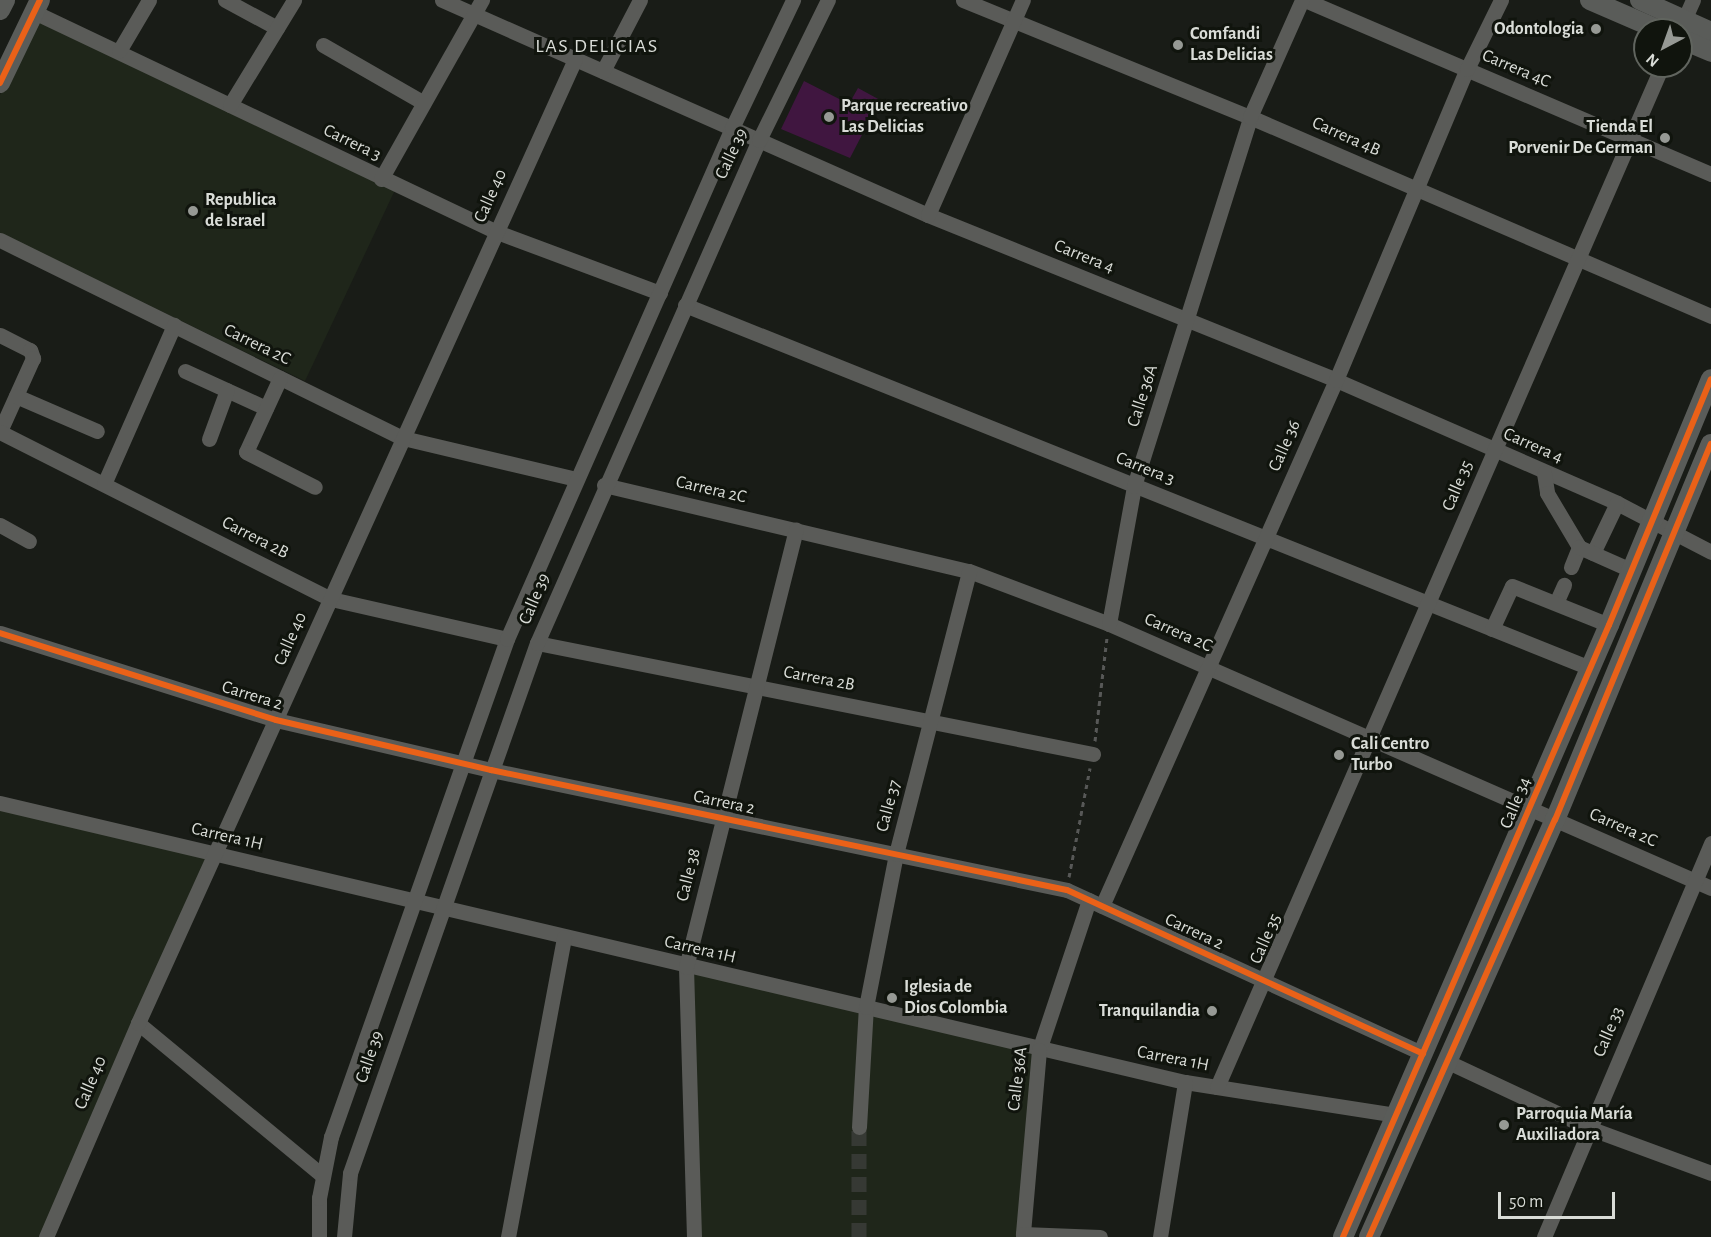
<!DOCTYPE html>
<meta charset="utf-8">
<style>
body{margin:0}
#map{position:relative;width:1711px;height:1237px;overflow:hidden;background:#191c17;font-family:"Alegreya Sans",sans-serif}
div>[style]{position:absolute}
.built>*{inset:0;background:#1f261a}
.green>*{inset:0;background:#401640}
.minor-tunnel>*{height:15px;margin-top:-7.5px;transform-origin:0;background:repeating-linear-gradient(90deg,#363934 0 15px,transparent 0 23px)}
.path>*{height:3px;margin-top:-1.5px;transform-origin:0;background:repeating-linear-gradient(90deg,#575857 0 4.5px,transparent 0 9px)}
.minor>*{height:15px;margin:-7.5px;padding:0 7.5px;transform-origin:7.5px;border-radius:7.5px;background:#5a5b58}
.major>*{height:20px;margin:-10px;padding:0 10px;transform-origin:10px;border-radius:10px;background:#5a5c59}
.cycleway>*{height:6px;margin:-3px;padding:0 3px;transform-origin:3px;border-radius:3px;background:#ea6118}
.dots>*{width:16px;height:16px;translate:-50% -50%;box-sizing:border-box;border:3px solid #10140d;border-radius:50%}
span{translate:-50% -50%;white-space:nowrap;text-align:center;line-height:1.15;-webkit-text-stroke:6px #10140d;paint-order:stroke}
.poi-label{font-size:18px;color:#d9dcd7;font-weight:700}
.right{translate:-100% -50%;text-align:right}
.left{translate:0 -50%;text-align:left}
.street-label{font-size:18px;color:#d9dcd7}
.neighbourhood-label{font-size:20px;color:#d9dcd7;letter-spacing:1.5px}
.north{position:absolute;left:1633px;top:18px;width:60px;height:60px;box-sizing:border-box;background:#10140d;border:2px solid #60645e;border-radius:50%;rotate:221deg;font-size:16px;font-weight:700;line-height:24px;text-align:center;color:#d9dcd7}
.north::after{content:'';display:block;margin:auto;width:21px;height:27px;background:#969994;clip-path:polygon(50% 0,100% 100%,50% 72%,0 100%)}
.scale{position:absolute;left:1498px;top:1192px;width:117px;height:27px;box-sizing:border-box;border:3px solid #d9dcd7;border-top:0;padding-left:8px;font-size:18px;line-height:21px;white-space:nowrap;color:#d9dcd7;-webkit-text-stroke:4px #10140d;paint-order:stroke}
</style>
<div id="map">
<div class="built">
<div style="clip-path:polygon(37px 19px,395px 190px,305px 381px,0 233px,0 95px)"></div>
<div style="clip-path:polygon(0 803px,216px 855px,46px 1237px,0 1237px)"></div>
<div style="clip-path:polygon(686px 967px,1039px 1050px,1023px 1234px,1100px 1237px,694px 1237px)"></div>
</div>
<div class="green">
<div style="clip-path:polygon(804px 81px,849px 104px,858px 88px,880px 100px,850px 158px,781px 129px)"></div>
</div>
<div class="minor-tunnel">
<div style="left:859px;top:1237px;width:110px;rotate:-90deg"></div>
</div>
<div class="path">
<div style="left:1095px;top:741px;width:105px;rotate:-83.4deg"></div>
<div style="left:1069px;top:877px;width:111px;rotate:-79.1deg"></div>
</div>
<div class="minor">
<div style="left:225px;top:0;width:59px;rotate:28.3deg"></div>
<div style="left:442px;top:0;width:531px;rotate:23.86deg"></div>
<div style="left:928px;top:215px;width:440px;rotate:22deg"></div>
<div style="left:1336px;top:380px;width:307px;rotate:23.6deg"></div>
<div style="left:1617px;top:503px;width:106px;rotate:27.5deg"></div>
<div style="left:963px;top:0;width:310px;rotate:22.2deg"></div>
<div style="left:1250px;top:117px;width:502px;rotate:23.35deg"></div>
<div style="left:1305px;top:0;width:442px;rotate:23.2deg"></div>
<div style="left:34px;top:12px;width:513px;rotate:25.42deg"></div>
<div style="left:497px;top:232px;width:174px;rotate:20.5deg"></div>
<div style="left:1684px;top:20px;width:22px;rotate:-66deg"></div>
<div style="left:323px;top:45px;width:116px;rotate:29.9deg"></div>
<div style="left:119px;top:51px;width:59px;rotate:-59.5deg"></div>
<div style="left:603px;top:71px;width:80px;rotate:-62.5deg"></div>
<div style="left:230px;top:105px;width:123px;rotate:-58.6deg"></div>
<div style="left:381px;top:179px;width:206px;rotate:-60.6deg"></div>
<div style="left:928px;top:215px;width:235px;rotate:-66.2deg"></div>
<div style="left:0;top:240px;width:449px;rotate:26.2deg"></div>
<div style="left:403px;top:438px;width:178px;rotate:13.3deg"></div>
<div style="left:685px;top:305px;width:975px;rotate:21.86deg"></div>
<div style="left:0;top:335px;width:34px;rotate:27deg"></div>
<div style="left:30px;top:350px;width:9px;rotate:69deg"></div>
<div style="left:33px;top:358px;width:80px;rotate:114.3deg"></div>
<div style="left:185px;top:371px;width:89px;rotate:24.6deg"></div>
<div style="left:280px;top:378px;width:81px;rotate:114.7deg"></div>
<div style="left:246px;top:452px;width:77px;rotate:26.9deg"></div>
<div style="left:16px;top:396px;width:88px;rotate:23.4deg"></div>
<div style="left:0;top:432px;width:371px;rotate:26.8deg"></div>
<div style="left:331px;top:599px;width:180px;rotate:12.8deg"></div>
<div style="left:209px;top:439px;width:52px;rotate:-69.8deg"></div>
<div style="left:1544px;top:473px;width:20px;rotate:81deg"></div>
<div style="left:1547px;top:493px;width:63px;rotate:59.3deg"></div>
<div style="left:104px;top:484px;width:174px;rotate:-66.2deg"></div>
<div style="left:604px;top:485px;width:375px;rotate:13.3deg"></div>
<div style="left:969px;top:571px;width:150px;rotate:20.7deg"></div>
<div style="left:1109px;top:624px;width:657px;rotate:23.68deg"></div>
<div style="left:0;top:525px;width:33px;rotate:29deg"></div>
<div style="left:1593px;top:553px;width:55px;rotate:-64.4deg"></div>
<div style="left:1571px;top:567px;width:22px;rotate:-68deg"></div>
<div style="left:1579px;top:547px;width:57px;rotate:23.9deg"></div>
<div style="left:1556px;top:603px;width:20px;rotate:-66deg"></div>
<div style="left:1109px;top:624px;width:140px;rotate:-79.7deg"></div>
<div style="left:1134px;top:486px;width:387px;rotate:-72.5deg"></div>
<div style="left:1250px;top:117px;width:128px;rotate:-66deg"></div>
<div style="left:1492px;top:629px;width:47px;rotate:-65.1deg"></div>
<div style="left:1512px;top:586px;width:105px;rotate:21.9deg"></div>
<div style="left:0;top:633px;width:289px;rotate:17.5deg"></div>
<div style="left:276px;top:720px;width:221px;rotate:13.1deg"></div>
<div style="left:491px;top:770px;width:588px;rotate:11.77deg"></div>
<div style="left:1067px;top:890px;width:392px;rotate:24.7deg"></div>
<div style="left:537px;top:643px;width:567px;rotate:11.29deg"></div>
<div style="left:0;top:803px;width:1217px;rotate:13.25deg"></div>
<div style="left:1185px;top:1082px;width:213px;rotate:8.9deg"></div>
<div style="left:1089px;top:900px;width:158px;rotate:108.4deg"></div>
<div style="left:1039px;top:1050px;width:185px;rotate:95deg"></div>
<div style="left:1023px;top:1234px;width:77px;rotate:2.2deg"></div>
<div style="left:1102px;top:906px;width:576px;rotate:-66.02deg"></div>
<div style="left:1336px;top:380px;width:337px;rotate:-67.2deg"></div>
<div style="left:1467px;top:69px;width:77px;rotate:-63.8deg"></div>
<div style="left:138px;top:1023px;width:240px;rotate:39.6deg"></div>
<div style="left:1446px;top:1061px;width:158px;rotate:25.1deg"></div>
<div style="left:1589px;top:1128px;width:130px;rotate:20.2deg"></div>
<div style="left:1217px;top:1087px;width:1114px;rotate:-66.45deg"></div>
<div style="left:859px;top:1127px;width:120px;rotate:-86.7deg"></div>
<div style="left:866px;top:1007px;width:156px;rotate:-78.9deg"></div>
<div style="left:896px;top:854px;width:292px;rotate:-75.5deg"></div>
<div style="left:46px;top:1237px;width:233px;rotate:-66.7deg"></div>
<div style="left:138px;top:1023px;width:1058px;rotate:-65.61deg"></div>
<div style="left:319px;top:1237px;width:39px;rotate:-90deg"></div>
<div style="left:319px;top:1198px;width:62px;rotate:-78.9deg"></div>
<div style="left:331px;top:1137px;width:528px;rotate:-70.54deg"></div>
<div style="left:507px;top:639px;width:558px;rotate:-66.24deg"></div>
<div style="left:732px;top:128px;width:142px;rotate:-64.5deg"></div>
<div style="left:344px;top:1237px;width:64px;rotate:-84.6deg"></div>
<div style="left:350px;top:1173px;width:562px;rotate:-70.57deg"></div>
<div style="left:537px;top:643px;width:550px;rotate:-66.19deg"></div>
<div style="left:759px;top:140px;width:156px;rotate:-63.8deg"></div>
<div style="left:508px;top:1237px;width:305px;rotate:-79.4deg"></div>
<div style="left:694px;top:1237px;width:270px;rotate:-91.7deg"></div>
<div style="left:686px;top:967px;width:451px;rotate:-75.9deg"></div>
<div style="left:1160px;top:1237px;width:157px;rotate:-80.8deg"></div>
<div style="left:1544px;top:1237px;width:428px;rotate:-67deg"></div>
</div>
<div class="major">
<div style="left:1590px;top:0;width:75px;rotate:23.5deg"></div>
<div style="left:1640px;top:0;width:78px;rotate:24.3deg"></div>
<div style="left:0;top:10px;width:11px;rotate:-63deg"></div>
<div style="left:1681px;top:39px;width:33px;rotate:23deg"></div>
<div style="left:0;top:83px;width:92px;rotate:-64.3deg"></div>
<div style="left:1343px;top:1237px;width:667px;rotate:-66.51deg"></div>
<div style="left:1609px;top:625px;width:266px;rotate:-67.5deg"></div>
<div style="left:1369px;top:1237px;width:457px;rotate:-66deg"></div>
<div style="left:1555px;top:820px;width:407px;rotate:-67.5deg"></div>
</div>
<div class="cycleway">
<div style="left:0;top:83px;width:92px;rotate:-64.3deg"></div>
<div style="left:0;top:633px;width:289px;rotate:17.5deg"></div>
<div style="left:276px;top:720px;width:221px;rotate:13.1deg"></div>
<div style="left:491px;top:770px;width:588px;rotate:11.77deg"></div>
<div style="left:1067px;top:890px;width:392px;rotate:24.7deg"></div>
<div style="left:1343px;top:1237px;width:667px;rotate:-66.51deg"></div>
<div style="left:1609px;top:625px;width:266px;rotate:-67.5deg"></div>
<div style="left:1369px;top:1237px;width:457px;rotate:-66deg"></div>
<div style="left:1555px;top:820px;width:407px;rotate:-67.5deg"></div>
</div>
<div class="dots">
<div style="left:1596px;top:29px;background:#969994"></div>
<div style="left:1178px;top:45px;background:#969994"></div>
<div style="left:829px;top:117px;background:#969994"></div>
<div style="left:1665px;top:138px;background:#969994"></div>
<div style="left:193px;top:211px;background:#969994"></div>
<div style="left:1339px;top:755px;background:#969994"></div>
<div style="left:892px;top:998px;background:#969994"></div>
<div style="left:1212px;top:1011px;background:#969994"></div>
<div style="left:1504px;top:1125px;background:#969994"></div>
</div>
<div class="poi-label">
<span class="right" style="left:1584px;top:29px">Odontologia</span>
<span class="left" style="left:1190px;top:45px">Comfandi<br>Las Delicias</span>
<span class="left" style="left:841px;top:117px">Parque recreativo<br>Las Delicias</span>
<span class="right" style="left:1653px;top:138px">Tienda El<br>Porvenir De German</span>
<span class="left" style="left:205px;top:211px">Republica<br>de Israel</span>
<span class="left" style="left:1351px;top:755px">Cali Centro<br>Turbo</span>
<span class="left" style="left:904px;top:998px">Iglesia de<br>Dios Colombia</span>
<span class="right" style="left:1200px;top:1011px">Tranquilandia</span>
<span class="left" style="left:1516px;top:1125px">Parroquia María<br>Auxiliadora</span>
</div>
<div class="street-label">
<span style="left:1516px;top:69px;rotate:23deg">Carrera 4C</span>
<span style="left:1346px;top:137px;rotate:24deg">Carrera 4B</span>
<span style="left:352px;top:143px;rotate:26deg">Carrera 3</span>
<span style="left:732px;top:154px;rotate:-65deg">Calle 39</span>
<span style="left:491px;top:196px;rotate:-66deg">Calle 40</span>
<span style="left:1084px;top:257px;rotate:22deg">Carrera 4</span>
<span style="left:257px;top:345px;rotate:26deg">Carrera 2C</span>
<span style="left:1143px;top:396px;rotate:-72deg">Calle 36A</span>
<span style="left:1285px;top:446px;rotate:-66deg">Calle 36</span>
<span style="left:1533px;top:446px;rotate:24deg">Carrera 4</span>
<span style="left:1145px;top:469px;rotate:22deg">Carrera 3</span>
<span style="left:1458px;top:486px;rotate:-67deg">Calle 35</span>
<span style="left:711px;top:490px;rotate:13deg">Carrera 2C</span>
<span style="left:255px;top:538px;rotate:27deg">Carrera 2B</span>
<span style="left:535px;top:599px;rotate:-67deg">Calle 39</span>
<span style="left:1178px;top:633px;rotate:24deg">Carrera 2C</span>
<span style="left:291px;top:639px;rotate:-66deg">Calle 40</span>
<span style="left:819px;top:679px;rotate:11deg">Carrera 2B</span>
<span style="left:252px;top:696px;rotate:17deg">Carrera 2</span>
<span style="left:724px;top:803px;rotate:12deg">Carrera 2</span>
<span style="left:1516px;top:803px;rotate:-67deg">Calle 34</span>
<span style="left:889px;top:806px;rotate:-75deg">Calle 37</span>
<span style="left:1623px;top:828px;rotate:24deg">Carrera 2C</span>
<span style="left:227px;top:837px;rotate:13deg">Carrera 1H</span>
<span style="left:689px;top:875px;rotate:-76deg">Calle 38</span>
<span style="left:1194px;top:932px;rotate:25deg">Carrera 2</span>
<span style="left:1266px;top:939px;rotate:-66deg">Calle 35</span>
<span style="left:700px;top:950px;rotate:13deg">Carrera 1H</span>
<span style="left:1609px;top:1032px;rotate:-67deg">Calle 33</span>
<span style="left:370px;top:1057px;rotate:-71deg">Calle 39</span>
<span style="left:1173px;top:1059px;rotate:11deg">Carrera 1H</span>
<span style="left:1018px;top:1079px;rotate:-83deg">Calle 36A</span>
<span style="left:91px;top:1083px;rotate:-67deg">Calle 40</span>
</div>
<div class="neighbourhood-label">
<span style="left:597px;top:46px">LAS DELICIAS</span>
</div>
<div class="north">N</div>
<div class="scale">50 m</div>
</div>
